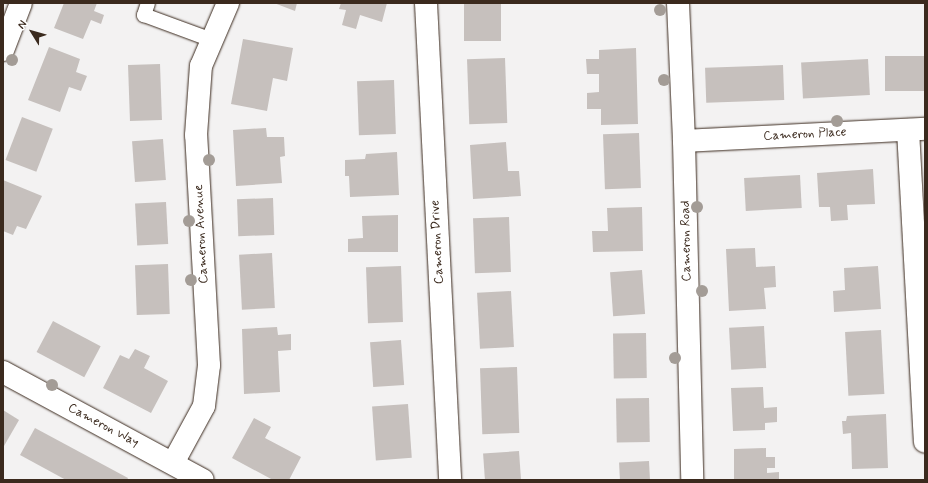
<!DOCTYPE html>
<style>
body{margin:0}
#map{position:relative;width:928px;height:483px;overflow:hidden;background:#f3f2f2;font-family:Mynerve,sans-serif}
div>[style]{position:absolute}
.building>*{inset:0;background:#c6c0bd;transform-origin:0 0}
.roads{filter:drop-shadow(0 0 1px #3b2a1e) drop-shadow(0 0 1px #3b2a1e)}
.lane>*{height:14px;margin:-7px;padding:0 7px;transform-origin:7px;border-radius:7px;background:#fff}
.street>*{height:22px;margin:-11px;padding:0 11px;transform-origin:11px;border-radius:11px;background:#fff}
.trees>*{width:12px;height:12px;margin:-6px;border-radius:50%;background:#a39c96}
span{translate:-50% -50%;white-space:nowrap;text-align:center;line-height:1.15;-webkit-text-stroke:3.5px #fff;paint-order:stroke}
.street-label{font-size:13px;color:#3b2a1e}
.frame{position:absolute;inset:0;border:4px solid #3b2a1e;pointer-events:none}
.north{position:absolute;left:12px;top:12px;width:40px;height:40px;-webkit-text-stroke:3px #fff;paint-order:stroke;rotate:307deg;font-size:11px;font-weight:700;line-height:16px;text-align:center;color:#3b2a1e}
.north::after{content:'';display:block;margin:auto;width:14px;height:18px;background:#3b2a1e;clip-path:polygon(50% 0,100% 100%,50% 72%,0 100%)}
</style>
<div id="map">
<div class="building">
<div style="clip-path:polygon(64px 3px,97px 3px,94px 11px,104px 15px,101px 24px,91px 20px,83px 39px,54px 28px)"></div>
<div style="clip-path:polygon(274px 3px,297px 3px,295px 11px)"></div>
<div style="clip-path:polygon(341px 3px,387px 3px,382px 22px,360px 15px,356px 29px,342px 25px,346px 10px,339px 9px)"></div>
<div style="left:464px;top:3px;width:37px;height:38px"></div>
<div style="clip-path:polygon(243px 39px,293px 48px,287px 81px,273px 78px,267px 111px,231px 104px)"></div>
<div style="clip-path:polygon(49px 47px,80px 59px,76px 72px,87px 76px,81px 91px,69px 87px,60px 112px,28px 100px)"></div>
<div style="clip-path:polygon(636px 48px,638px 124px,601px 125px,601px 109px,587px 109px,587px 93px,599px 92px,599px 74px,587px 74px,586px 59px,599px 59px,599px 50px)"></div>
<div style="left:925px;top:56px;width:35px;height:40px;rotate:90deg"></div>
<div style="left:505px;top:58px;width:65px;height:38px;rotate:88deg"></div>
<div style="left:868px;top:59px;width:36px;height:67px;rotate:87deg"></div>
<div style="left:160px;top:64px;width:56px;height:32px;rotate:88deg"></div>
<div style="left:783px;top:65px;width:35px;height:78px;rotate:88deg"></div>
<div style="left:394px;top:80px;width:54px;height:37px;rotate:88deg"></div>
<div style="left:22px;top:117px;width:33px;height:46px;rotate:21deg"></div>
<div style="clip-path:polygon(266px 128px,267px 137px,284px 137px,285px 156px,280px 157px,282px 183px,236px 186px,233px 130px)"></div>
<div style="left:639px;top:133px;width:55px;height:36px;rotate:88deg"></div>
<div style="left:163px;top:139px;width:41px;height:31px;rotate:86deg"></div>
<div style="clip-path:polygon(506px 142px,508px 171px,519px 171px,521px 196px,473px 199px,470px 145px)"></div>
<div style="clip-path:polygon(397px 152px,399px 195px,350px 197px,349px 176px,345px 176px,345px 160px,365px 159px,366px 154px)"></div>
<div style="clip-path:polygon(873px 169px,875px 204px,847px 205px,848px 220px,831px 221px,830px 207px,819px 207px,817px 173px)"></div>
<div style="left:800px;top:175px;width:33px;height:56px;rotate:87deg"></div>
<div style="clip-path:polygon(3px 180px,42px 196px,26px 229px,17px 226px,13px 235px,3px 231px)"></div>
<div style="left:273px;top:198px;width:37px;height:36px;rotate:88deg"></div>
<div style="left:166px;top:202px;width:42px;height:31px;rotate:87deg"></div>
<div style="clip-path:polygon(642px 207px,643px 251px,593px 252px,592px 231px,608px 231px,607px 208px)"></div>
<div style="clip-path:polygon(398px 215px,398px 252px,348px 252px,348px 239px,363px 238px,362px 216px)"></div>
<div style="left:509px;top:217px;width:55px;height:36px;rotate:88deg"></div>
<div style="clip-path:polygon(755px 248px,756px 267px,775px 266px,776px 287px,764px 288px,766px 309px,729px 311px,726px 249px)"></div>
<div style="left:272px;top:253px;width:55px;height:33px;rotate:87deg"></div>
<div style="left:168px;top:264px;width:50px;height:33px;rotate:88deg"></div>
<div style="left:401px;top:266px;width:56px;height:35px;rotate:88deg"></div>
<div style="clip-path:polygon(878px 266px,881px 309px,834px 312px,833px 291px,845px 290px,844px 268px)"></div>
<div style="left:642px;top:270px;width:44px;height:32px;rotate:86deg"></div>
<div style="left:511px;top:291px;width:56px;height:34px;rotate:87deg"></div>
<div style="left:53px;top:321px;width:54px;height:35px;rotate:28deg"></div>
<div style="left:764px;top:326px;width:42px;height:35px;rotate:87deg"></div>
<div style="clip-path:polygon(277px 327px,278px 335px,291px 334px,291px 350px,278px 351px,280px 392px,244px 394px,242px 329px)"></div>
<div style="left:881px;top:330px;width:64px;height:36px;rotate:87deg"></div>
<div style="left:646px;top:333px;width:45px;height:33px;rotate:89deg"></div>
<div style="left:401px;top:340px;width:45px;height:31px;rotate:86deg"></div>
<div style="clip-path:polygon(135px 349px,150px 356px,144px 368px,168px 381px,151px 413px,103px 388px,120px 355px,129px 359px)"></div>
<div style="left:517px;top:367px;width:66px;height:37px;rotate:88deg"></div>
<div style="clip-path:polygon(763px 387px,764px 408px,777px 407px,777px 422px,765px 423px,765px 430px,733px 431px,731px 388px)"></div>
<div style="left:649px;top:398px;width:44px;height:33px;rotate:89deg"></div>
<div style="left:408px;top:404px;width:54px;height:36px;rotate:86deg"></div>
<div style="clip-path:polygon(3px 410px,19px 420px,4px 446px,3px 446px)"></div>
<div style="clip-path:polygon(886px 414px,888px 468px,852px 469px,851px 433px,843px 434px,842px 421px,846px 421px,847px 416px)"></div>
<div style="clip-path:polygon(254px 418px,271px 427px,265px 438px,301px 457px,289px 480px,273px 480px,232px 458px)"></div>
<div style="clip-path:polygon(35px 428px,128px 478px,127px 480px,66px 480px,20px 455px)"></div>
<div style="clip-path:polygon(766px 448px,766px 457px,775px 457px,775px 468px,767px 468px,767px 473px,779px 472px,779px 480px,734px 480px,734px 449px)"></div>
<div style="left:519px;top:451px;width:29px;height:36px;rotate:86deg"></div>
<div style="left:649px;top:461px;width:19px;height:30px;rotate:87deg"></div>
</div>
<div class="roads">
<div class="lane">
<div style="left:148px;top:3px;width:13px;rotate:108deg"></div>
<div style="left:144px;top:15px;width:72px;rotate:20.2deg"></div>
</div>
<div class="street">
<div style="left:426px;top:3px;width:478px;rotate:87.1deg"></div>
<div style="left:678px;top:3px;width:138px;rotate:87.5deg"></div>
<div style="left:684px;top:141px;width:339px;rotate:88.6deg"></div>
<div style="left:3px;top:50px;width:50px;rotate:-69deg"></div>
<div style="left:908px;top:130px;width:312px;rotate:86.9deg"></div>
<div style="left:684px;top:141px;width:241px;rotate:-2.9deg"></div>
<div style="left:3px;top:372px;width:227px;rotate:28.4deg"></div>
<div style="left:173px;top:463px;width:65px;rotate:-61.5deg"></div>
<div style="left:204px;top:406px;width:41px;rotate:-83deg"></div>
<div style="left:209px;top:365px;width:230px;rotate:-93.2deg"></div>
<div style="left:196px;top:135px;width:69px;rotate:-85.9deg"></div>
<div style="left:201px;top:66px;width:69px;rotate:-66.8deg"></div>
</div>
</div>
<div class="trees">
<div style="left:660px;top:10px"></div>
<div style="left:12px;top:60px"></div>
<div style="left:664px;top:80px"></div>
<div style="left:837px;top:121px"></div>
<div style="left:209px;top:160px"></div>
<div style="left:697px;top:207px"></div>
<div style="left:189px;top:221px"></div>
<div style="left:191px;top:280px"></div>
<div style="left:702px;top:291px"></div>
<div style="left:675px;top:358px"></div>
<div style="left:52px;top:385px"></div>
</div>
<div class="street-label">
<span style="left:805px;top:135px;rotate:-3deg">Cameron Place</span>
<span style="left:202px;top:234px;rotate:-93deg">Cameron Avenue</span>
<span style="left:687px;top:241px;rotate:-91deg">Cameron Road</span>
<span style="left:438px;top:242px;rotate:-93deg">Cameron Drive</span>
<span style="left:103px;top:426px;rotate:28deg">Cameron Way</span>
</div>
<div class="frame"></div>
<div class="north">N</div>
</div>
